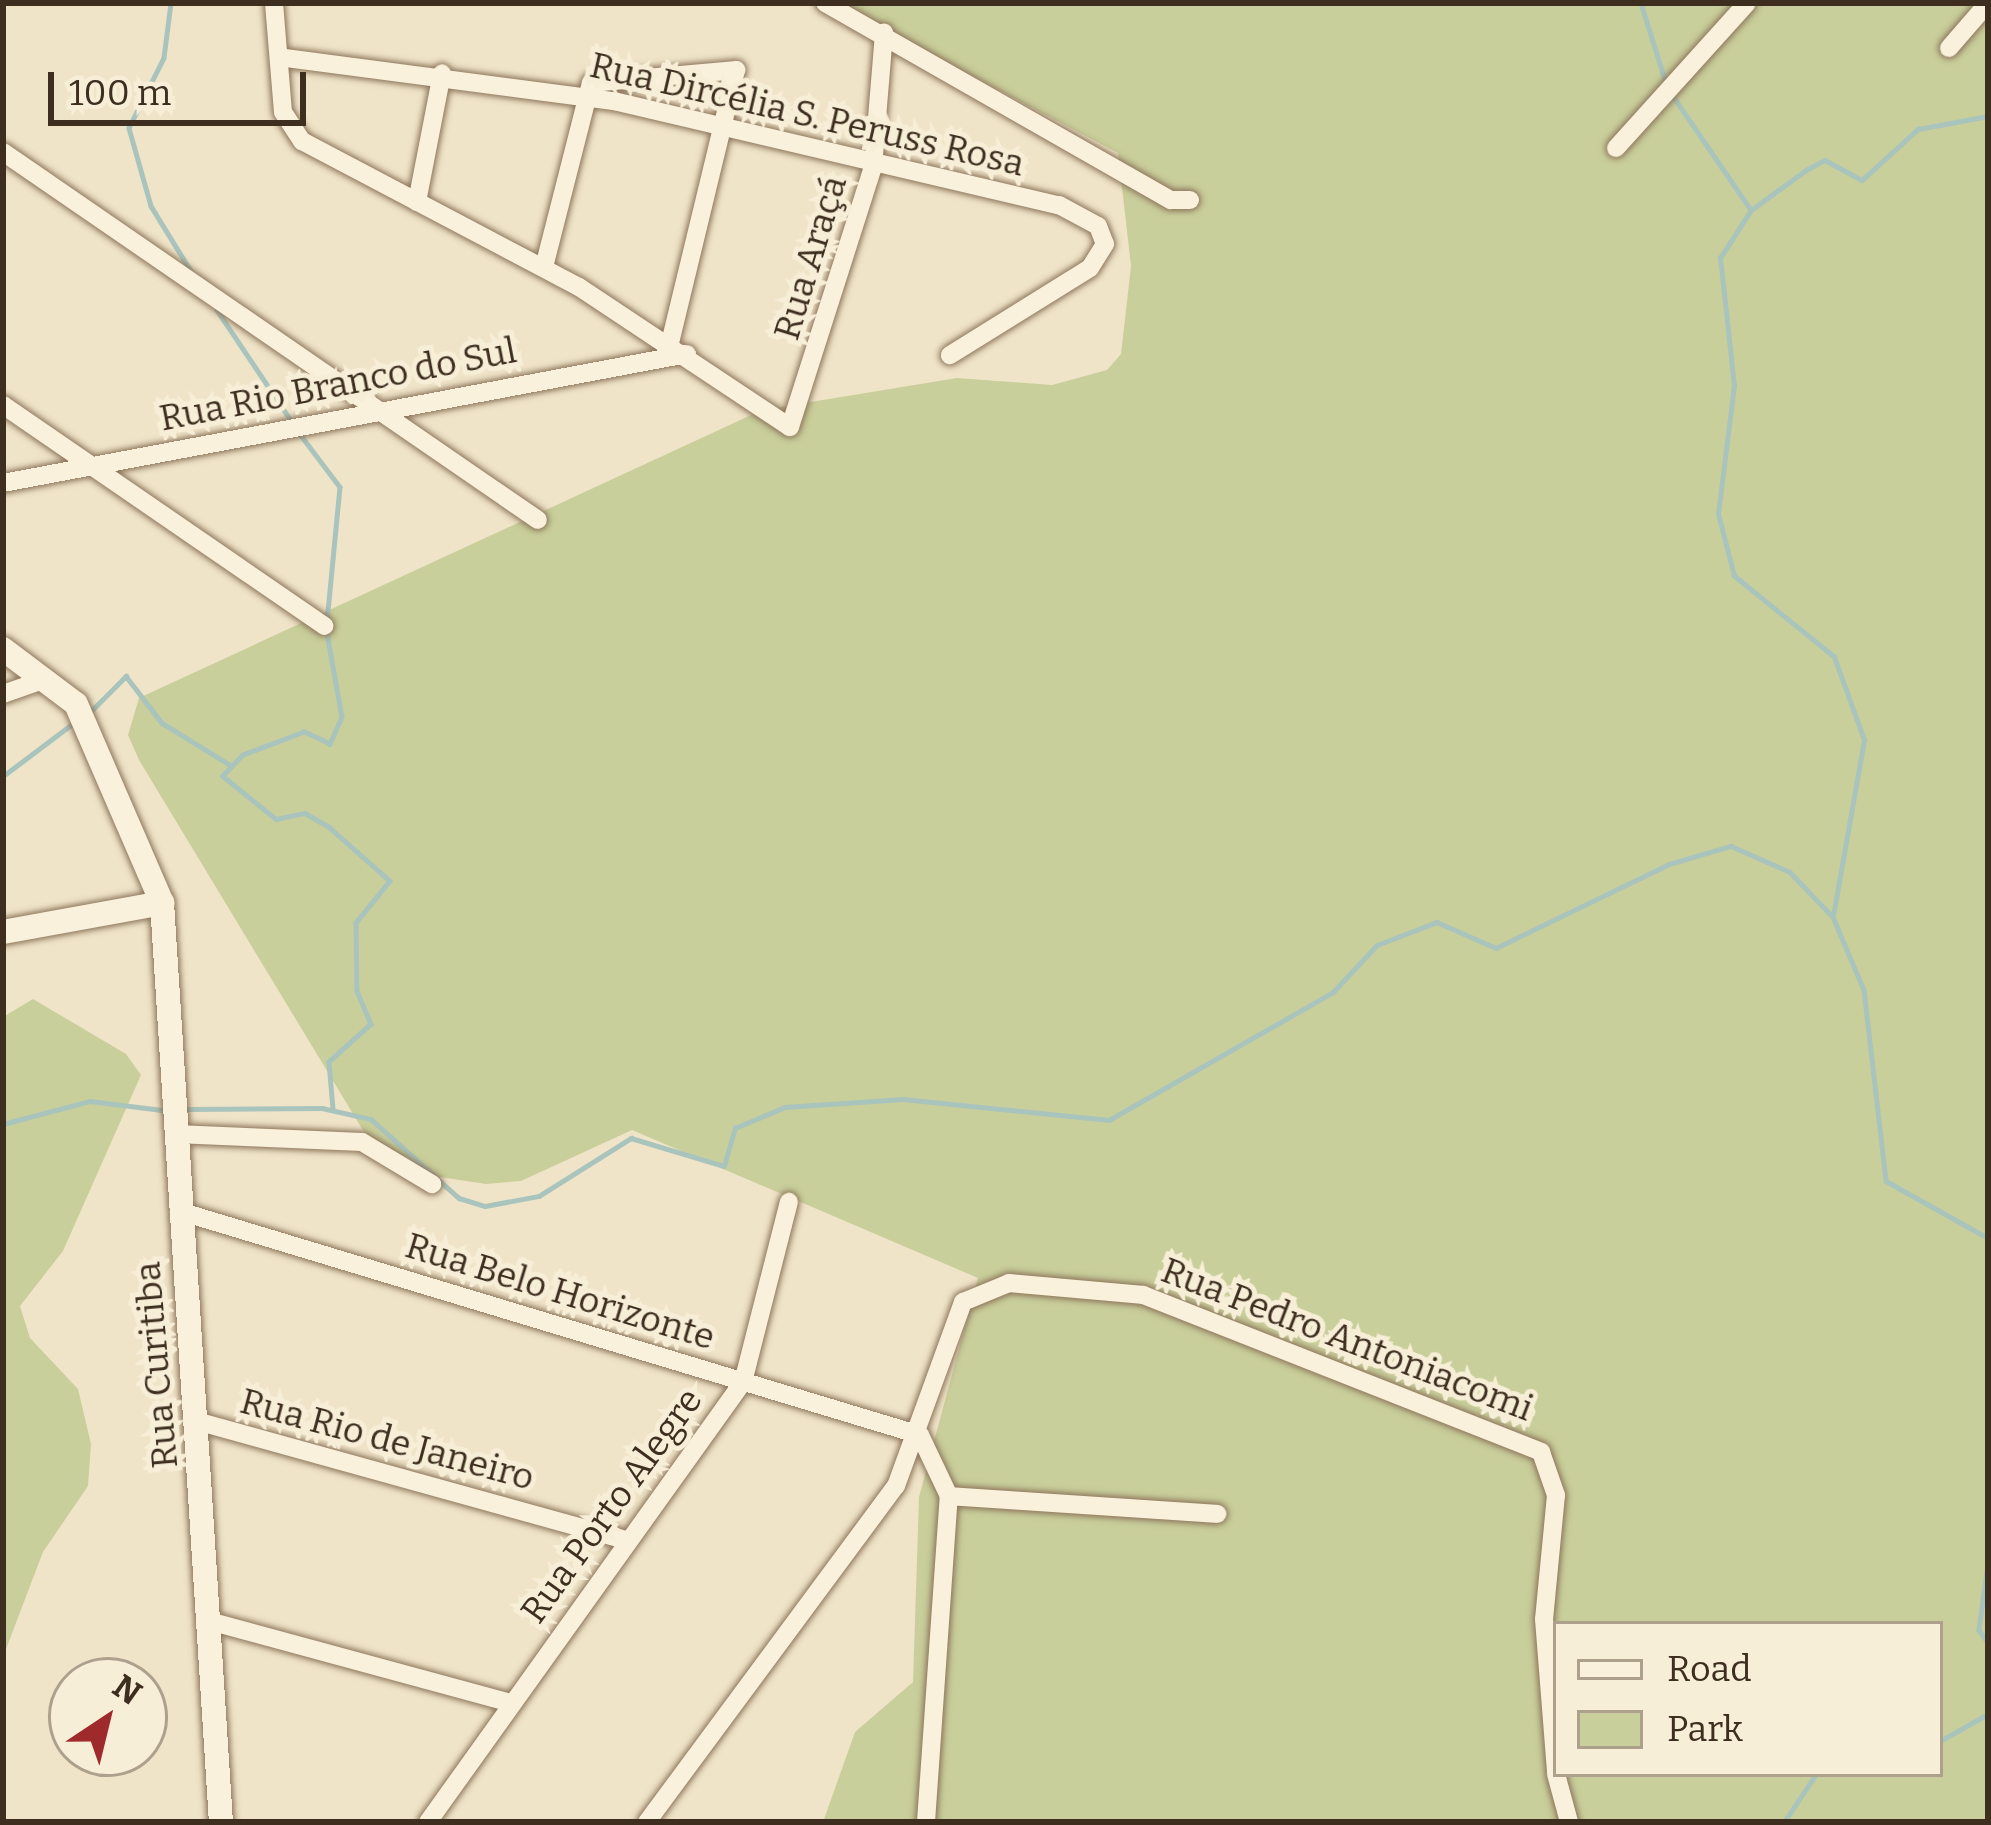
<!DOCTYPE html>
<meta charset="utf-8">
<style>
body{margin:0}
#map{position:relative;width:1991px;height:1825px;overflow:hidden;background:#f0e4c8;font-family:Bitter,serif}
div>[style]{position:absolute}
.green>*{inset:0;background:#c9cf9b}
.stream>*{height:4.5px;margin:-2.25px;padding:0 2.25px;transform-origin:2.25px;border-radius:2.25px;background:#a9c4bc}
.roads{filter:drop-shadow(0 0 3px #8d765c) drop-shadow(0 0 3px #8d765c)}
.street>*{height:18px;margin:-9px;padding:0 9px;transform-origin:9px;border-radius:9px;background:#faf1dc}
.secondary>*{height:24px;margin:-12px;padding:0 12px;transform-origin:12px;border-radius:12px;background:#faf1dc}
span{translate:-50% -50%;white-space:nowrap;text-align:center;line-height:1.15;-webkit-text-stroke:10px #f7eed8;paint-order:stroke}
.street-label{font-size:36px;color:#3d2e20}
.frame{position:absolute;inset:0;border:6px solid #3d2e20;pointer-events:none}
.legend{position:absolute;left:1553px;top:1621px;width:390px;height:156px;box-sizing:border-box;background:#f7eed8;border:3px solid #ada18e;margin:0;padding:15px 21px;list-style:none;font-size:36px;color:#3d2e20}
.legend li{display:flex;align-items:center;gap:24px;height:60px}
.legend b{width:60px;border:3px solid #ada18e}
.north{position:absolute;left:48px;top:1657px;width:120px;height:120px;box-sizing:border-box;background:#f7eed8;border:3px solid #ada18e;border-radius:50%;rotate:35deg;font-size:33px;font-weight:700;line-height:48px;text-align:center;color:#3d2e20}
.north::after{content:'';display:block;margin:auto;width:42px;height:54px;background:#9e2a2b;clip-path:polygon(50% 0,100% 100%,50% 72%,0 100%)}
.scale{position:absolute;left:48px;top:72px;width:258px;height:54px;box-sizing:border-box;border:6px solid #3d2e20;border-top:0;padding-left:15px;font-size:36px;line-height:42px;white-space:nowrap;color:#3d2e20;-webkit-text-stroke:9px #f7eed8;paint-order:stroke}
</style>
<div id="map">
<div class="green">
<div style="clip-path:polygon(evenodd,834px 3px,1988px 3px,1988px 1822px,823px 1822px,855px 1732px,913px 1682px,919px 1497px,978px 1278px,632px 1130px,521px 1181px,486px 1184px,433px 1176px,364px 1132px,139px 760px,128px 735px,139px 698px,762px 410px,957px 378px,1052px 385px,1107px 370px,1121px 354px,1131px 266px,1118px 153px,834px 3px,1556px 1624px,1940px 1624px,1940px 1774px,1556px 1774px,1556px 1624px)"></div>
<div style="clip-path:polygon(33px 999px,126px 1054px,141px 1075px,63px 1251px,20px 1306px,30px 1338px,78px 1389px,91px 1444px,88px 1486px,43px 1552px,3px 1657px,3px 1017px)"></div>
</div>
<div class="stream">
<div style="left:171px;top:3px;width:55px;rotate:97.3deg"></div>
<div style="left:164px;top:58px;width:78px;rotate:116.6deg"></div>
<div style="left:129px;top:128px;width:81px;rotate:74.2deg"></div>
<div style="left:151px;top:206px;width:82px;rotate:58.4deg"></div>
<div style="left:1641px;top:3px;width:84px;rotate:72.6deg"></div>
<div style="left:1671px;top:93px;width:142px;rotate:55.6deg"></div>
<div style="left:217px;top:310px;width:138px;rotate:56.2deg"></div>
<div style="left:300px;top:434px;width:66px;rotate:53deg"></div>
<div style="left:340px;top:487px;width:136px;rotate:95.5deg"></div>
<div style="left:327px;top:633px;width:85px;rotate:79.9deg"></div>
<div style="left:342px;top:717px;width:30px;rotate:114deg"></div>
<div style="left:330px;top:744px;width:29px;rotate:-155deg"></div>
<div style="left:304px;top:732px;width:65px;rotate:159.3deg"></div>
<div style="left:243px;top:755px;width:29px;rotate:134deg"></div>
<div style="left:223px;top:776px;width:68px;rotate:39.1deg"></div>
<div style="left:276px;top:819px;width:30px;rotate:-12deg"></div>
<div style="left:305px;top:813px;width:28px;rotate:30deg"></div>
<div style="left:329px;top:827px;width:81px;rotate:41.5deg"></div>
<div style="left:390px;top:881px;width:54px;rotate:129deg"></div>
<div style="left:356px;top:923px;width:68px;rotate:89.2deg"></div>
<div style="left:357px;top:991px;width:36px;rotate:67deg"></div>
<div style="left:371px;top:1024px;width:57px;rotate:137.9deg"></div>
<div style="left:329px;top:1062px;width:47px;rotate:85.1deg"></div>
<div style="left:90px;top:712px;width:51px;rotate:-45deg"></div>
<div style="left:126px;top:676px;width:59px;rotate:52.5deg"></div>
<div style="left:162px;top:723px;width:82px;rotate:31.6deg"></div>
<div style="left:3px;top:776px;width:85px;rotate:-36.9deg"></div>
<div style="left:1833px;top:916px;width:179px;rotate:-80deg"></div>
<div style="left:1864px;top:740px;width:88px;rotate:-109.9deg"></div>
<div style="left:1834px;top:657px;width:129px;rotate:-141deg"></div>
<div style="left:1734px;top:576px;width:64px;rotate:-104.5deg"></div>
<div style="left:1718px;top:514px;width:129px;rotate:-82.9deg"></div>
<div style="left:1734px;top:386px;width:129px;rotate:-96.2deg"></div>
<div style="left:1720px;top:258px;width:57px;rotate:-57.1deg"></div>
<div style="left:1751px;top:210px;width:68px;rotate:-36deg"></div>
<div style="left:1806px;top:170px;width:21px;rotate:-28deg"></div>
<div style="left:1825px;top:160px;width:42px;rotate:28.4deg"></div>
<div style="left:1862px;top:180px;width:76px;rotate:-42.3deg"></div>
<div style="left:1918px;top:129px;width:71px;rotate:-10.5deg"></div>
<div style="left:187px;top:1109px;width:135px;rotate:-0.4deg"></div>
<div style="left:322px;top:1108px;width:50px;rotate:12.7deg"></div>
<div style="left:371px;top:1119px;width:118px;rotate:41.9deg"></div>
<div style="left:459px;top:1198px;width:27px;rotate:17deg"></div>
<div style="left:485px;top:1206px;width:55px;rotate:-10.5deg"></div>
<div style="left:539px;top:1196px;width:109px;rotate:-32.2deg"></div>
<div style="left:631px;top:1138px;width:97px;rotate:16.8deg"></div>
<div style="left:724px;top:1166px;width:40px;rotate:-74deg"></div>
<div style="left:735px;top:1128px;width:54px;rotate:-22.8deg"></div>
<div style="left:785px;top:1107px;width:118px;rotate:-3.9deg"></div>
<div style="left:903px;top:1099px;width:207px;rotate:5.8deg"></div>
<div style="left:1109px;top:1120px;width:258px;rotate:-29.7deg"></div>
<div style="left:1333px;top:992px;width:64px;rotate:-46.9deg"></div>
<div style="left:1377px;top:945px;width:64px;rotate:-21deg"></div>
<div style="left:1437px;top:922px;width:64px;rotate:23.8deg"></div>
<div style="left:1496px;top:948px;width:192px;rotate:-25.9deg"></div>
<div style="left:1669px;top:864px;width:65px;rotate:-16.2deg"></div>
<div style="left:1731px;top:846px;width:64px;rotate:23.8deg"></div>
<div style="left:1790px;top:872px;width:62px;rotate:46.3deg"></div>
<div style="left:1833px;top:917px;width:79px;rotate:67deg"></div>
<div style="left:1864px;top:990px;width:192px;rotate:83.4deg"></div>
<div style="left:1886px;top:1181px;width:117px;rotate:29.2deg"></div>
<div style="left:3px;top:1124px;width:90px;rotate:-14.8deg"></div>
<div style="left:90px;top:1101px;width:80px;rotate:7.2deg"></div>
<div style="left:1988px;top:1563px;width:68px;rotate:97.7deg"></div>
<div style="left:1979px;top:1630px;width:16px;rotate:55deg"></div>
<div style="left:1940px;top:1741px;width:55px;rotate:-29.4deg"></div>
<div style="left:1784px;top:1822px;width:58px;rotate:-56.3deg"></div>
</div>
<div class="roads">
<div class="street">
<div style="left:274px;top:3px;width:109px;rotate:85.3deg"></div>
<div style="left:283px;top:112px;width:35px;rotate:57deg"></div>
<div style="left:302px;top:141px;width:313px;rotate:27.8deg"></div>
<div style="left:579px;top:287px;width:253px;rotate:33.6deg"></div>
<div style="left:790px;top:427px;width:273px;rotate:-72.3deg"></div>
<div style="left:873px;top:167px;width:135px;rotate:-85.3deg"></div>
<div style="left:825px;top:3px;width:398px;rotate:29.7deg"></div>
<div style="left:1171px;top:200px;width:19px"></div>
<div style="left:1949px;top:48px;width:60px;rotate:-49.1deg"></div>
<div style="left:286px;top:58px;width:331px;rotate:7.5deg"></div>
<div style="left:614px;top:101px;width:457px;rotate:13.2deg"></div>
<div style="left:1059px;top:205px;width:44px;rotate:28.3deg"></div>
<div style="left:1098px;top:226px;width:19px;rotate:69deg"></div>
<div style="left:1105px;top:244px;width:28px;rotate:122deg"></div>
<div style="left:1090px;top:268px;width:165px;rotate:148.1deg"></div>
<div style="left:1616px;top:148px;width:195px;rotate:-47.9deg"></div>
<div style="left:3px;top:152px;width:649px;rotate:34.52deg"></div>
<div style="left:417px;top:202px;width:131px;rotate:-79deg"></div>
<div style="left:544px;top:267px;width:190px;rotate:-75.7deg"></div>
<div style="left:591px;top:83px;width:146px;rotate:-5.1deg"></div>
<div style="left:736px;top:70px;width:281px;rotate:103.6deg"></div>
<div style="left:3px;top:405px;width:390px;rotate:34.5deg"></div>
<div style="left:3px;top:483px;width:696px;rotate:-10.68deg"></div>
<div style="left:3px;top:694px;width:46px;rotate:-19.2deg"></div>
<div style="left:176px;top:1134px;width:186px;rotate:2.5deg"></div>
<div style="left:362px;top:1142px;width:82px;rotate:31deg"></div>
<div style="left:179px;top:1211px;width:774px;rotate:16.82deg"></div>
<div style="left:200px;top:1422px;width:442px;rotate:15.5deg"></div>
<div style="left:920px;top:1435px;width:68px;rotate:64.6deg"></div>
<div style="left:949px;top:1496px;width:269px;rotate:3.8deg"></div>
<div style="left:209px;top:1621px;width:312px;rotate:15.2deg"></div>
<div style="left:1556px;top:1774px;width:50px;rotate:74.8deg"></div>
<div style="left:428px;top:1822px;width:541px;rotate:-54.4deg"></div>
<div style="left:743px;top:1382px;width:186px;rotate:-75.7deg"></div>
<div style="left:647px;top:1822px;width:418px;rotate:-53.5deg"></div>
<div style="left:896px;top:1486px;width:196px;rotate:-70deg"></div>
<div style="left:963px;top:1302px;width:50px;rotate:-22.4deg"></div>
<div style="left:1009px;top:1283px;width:135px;rotate:5.1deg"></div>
<div style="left:1143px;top:1295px;width:428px;rotate:21.5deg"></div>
<div style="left:1541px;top:1452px;width:46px;rotate:70.8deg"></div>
<div style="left:1556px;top:1495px;width:125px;rotate:95.5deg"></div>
<div style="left:1544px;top:1619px;width:153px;rotate:85.5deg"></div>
<div style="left:926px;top:1822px;width:327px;rotate:-86deg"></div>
</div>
<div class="secondary">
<div style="left:3px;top:649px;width:91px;rotate:37deg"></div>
<div style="left:76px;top:704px;width:217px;rotate:66.6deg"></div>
<div style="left:162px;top:903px;width:921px;rotate:86.33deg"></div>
<div style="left:3px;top:932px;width:162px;rotate:-10.3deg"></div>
</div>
</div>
<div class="street-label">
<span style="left:807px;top:115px;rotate:13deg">Rua Dircélia S. Peruss Rosa</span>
<span style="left:811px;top:258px;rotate:-73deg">Rua Araçá</span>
<span style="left:338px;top:385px;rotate:-11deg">Rua Rio Branco do Sul</span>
<span style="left:560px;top:1292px;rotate:17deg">Rua Belo Horizonte</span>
<span style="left:1347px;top:1340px;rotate:21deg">Rua Pedro Antoniacomi</span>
<span style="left:157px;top:1365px;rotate:-95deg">Rua Curitiba</span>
<span style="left:387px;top:1440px;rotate:15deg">Rua Rio de Janeiro</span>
<span style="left:612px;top:1506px;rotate:-54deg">Rua Porto Alegre</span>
</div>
<div class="frame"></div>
<ul class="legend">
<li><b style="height:15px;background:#faf1dc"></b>Road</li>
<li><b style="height:33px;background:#c9cf9b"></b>Park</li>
</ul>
<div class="north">N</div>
<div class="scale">100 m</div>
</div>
